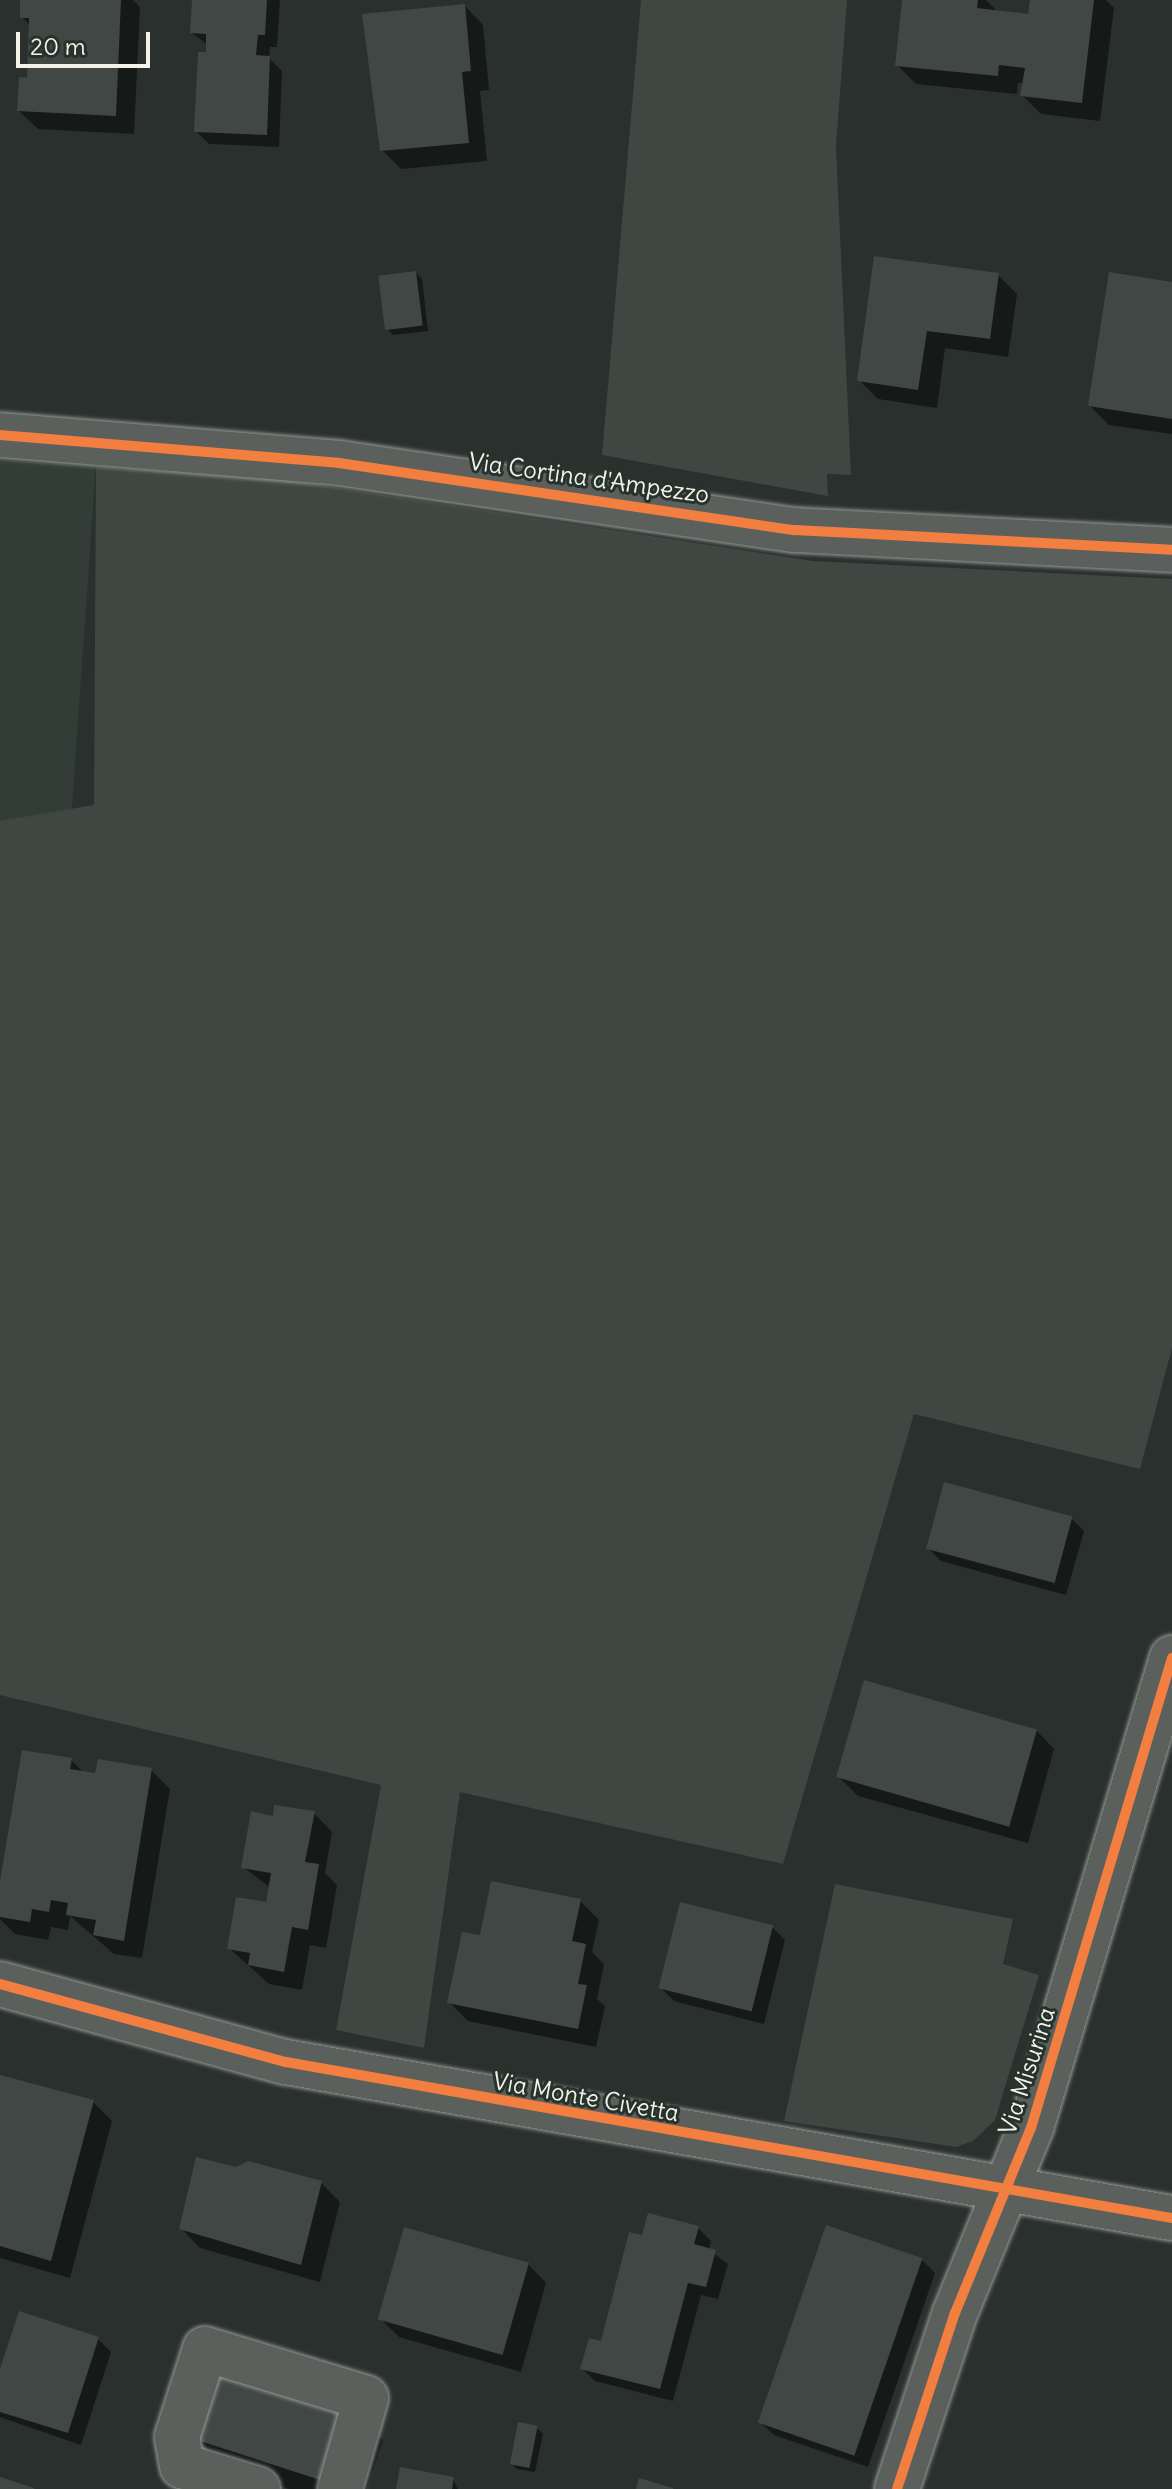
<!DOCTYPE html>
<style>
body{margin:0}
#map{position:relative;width:1172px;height:2489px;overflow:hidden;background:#29302d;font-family:Delius,sans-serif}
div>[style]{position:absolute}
.built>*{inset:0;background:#323d37;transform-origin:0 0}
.green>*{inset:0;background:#3e4742}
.shadow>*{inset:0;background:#0007}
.building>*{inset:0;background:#414744;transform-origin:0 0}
.roads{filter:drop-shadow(0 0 2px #969996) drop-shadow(0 0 2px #969996)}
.minor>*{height:44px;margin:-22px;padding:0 22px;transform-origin:22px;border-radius:22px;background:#5c605c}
.cycleway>*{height:10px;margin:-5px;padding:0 5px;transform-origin:5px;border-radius:5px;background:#f27e40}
span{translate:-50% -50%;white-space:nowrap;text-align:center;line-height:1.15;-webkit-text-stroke:6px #26332d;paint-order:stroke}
.street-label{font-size:24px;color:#f4f1e8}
.scale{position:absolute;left:16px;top:32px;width:134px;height:36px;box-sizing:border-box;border:4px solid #f4f1e8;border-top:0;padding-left:10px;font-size:24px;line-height:28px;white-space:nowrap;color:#f4f1e8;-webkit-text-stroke:6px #26332d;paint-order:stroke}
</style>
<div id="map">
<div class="built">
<div style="left:0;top:460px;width:96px;height:361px;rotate:4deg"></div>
</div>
<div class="green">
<div style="clip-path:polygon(641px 0,847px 0,836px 146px,851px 475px,827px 474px,828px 496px,602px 455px)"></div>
<div style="clip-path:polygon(96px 467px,279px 479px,813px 561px,1172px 579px,1172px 1348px,1140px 1469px,914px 1414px,783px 1864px,460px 1792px,424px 2048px,336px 2030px,381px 1785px,0 1695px,0 821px,94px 805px)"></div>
<div style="clip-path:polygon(835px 1884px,1013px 1919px,1003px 1964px,1039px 1975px,995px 2120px,973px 2141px,956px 2147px,784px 2121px)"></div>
</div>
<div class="shadow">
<div style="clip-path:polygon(22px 0,133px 0,140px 7px,134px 134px,38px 129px,19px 111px,29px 80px,31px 26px,22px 17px)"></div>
<div style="clip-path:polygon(194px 0,280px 0,277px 47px,270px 47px,269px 58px,282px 71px,279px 147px,209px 144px,196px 131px,208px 45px,192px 33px)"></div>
<div style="clip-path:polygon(904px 0,986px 0,997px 11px,1030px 16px,1032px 0,1106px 0,1114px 8px,1100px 121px,1041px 114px,1022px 95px,1024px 83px,1018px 83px,1017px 94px,916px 84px,897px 65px)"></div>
<div style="clip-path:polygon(465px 6px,483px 25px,489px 90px,480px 91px,487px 161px,401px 169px,382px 150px)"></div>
<div style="clip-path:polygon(416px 273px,422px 279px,428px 331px,393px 335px,387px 329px)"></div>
<div style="clip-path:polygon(998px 275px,1017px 294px,1008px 357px,945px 348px,937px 408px,878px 399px,859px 380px)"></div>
<div style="clip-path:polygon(1172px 284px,1172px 434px,1109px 425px,1090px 406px)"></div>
<div style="clip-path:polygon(1071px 1518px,1084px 1531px,1066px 1595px,941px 1561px,928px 1548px)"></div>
<div style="clip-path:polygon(1036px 1730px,1054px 1749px,1028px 1843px,858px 1796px,839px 1777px)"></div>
<div style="clip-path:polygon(71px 1760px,84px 1773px,97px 1776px,151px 1770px,170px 1789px,142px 1958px,114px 1954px,70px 1916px,68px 1930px,51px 1927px,48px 1940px,15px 1934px,0 1919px,0 1893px)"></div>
<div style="clip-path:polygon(314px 1813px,332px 1832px,325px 1873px,337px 1885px,326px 1948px,310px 1945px,302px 1990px,269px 1984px,229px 1948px,268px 1904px,271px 1888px,243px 1867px,275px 1818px)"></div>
<div style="clip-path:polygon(580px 1901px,599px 1920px,592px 1952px,604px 1964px,597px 1999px,605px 2006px,596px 2047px,468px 2021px,449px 2002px)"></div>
<div style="clip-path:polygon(772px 1927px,785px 1940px,764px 2024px,674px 2001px,661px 1988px)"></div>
<div style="clip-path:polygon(0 2077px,93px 2102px,112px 2121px,70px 2278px,0 2258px)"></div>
<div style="clip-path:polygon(236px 2169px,321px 2183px,340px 2202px,320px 2282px,200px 2248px,182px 2229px)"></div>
<div style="clip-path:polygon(698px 2228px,711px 2241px,709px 2250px,728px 2264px,718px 2299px,701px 2295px,673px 2401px,595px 2381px,583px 2369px,603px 2344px,643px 2237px)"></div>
<div style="clip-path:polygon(922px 2260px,935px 2273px,868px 2467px,774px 2435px,761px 2423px)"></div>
<div style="clip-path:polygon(528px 2264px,546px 2283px,521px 2372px,399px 2337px,380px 2318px)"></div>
<div style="clip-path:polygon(98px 2339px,111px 2352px,81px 2445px,0 2417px,0 2375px)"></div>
<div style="clip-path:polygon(352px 2410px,383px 2440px,367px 2489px,289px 2489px,228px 2469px,197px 2438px)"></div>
<div style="clip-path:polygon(537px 2428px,543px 2434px,535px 2472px,517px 2469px,511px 2463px)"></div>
<div style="clip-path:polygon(453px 2479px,458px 2489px,398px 2489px)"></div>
</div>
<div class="building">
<div style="clip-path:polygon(20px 0,121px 0,116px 116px,17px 111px,19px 77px,27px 78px,29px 18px,20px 18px)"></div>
<div style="clip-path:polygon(192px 0,267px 0,265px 35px,258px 35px,256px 55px,270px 56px,267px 135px,194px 132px,198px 52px,206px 52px,206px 34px,190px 33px)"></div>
<div style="clip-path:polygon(902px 0,978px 0,977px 8px,1028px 14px,1030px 0,1094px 0,1082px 103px,1020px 96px,1025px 68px,999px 65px,998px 76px,895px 66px)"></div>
<div style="clip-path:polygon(465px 4px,471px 71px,462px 72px,469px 143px,380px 151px,362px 14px)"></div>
<div style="clip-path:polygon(874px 256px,999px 273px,990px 339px,927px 331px,918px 390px,857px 381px)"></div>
<div style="left:416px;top:271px;width:55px;height:38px;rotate:83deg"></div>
<div style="clip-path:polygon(1109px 272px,1172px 282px,1172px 419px,1088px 406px)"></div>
<div style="left:944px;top:1482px;width:133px;height:69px;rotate:15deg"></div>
<div style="left:864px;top:1680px;width:180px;height:101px;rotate:16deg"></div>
<div style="clip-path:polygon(22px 1750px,72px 1758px,70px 1769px,95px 1773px,98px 1759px,152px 1768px,124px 1941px,93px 1935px,96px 1920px,66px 1915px,68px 1903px,51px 1900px,49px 1912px,32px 1909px,30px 1922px,0 1917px,0 1881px)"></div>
<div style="clip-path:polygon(274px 1805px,315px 1811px,305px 1862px,319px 1864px,308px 1930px,292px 1927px,284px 1972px,248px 1965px,250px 1953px,227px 1949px,236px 1897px,266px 1902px,271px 1873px,241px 1868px,251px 1811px,273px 1816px)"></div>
<div style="clip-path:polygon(491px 1881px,581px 1899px,572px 1941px,586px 1944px,578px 1984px,587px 1985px,578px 2029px,447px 2003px,462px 1932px,480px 1935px)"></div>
<div style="left:680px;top:1902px;width:96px;height:89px;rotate:14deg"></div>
<div style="clip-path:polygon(0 2075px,94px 2100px,51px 2261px,0 2246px)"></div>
<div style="clip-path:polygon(196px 2157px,236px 2167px,248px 2161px,322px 2181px,301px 2265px,179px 2229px)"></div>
<div style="clip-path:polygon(648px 2213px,699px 2226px,694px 2244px,716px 2250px,706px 2287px,688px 2283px,660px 2389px,580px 2369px,589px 2338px,601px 2341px,629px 2232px,642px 2235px)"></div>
<div style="left:826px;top:2225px;width:102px;height:209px;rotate:19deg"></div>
<div style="left:404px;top:2227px;width:130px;height:96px;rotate:16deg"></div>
<div style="clip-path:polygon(19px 2311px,99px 2337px,68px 2433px,0 2412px,0 2369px)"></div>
<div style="left:219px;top:2364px;width:141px;height:79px;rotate:18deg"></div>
<div style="left:518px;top:2422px;width:20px;height:43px;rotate:11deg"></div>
<div style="clip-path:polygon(400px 2467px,454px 2477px,452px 2489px,396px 2489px)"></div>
<div style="clip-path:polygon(0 2477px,34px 2488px,34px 2489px,0 2489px)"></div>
<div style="clip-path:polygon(639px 2478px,673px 2488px,673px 2489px,636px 2489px)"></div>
</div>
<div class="roads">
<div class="minor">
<div style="left:0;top:435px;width:340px;rotate:4.7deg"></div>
<div style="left:339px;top:463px;width:461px;rotate:8.4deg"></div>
<div style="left:795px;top:530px;width:378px;rotate:3deg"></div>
<div style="left:0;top:1984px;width:296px;rotate:15.3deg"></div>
<div style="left:286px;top:2062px;width:900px;rotate:9.99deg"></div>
<div style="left:258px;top:2489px;width:79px;rotate:-163.2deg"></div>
<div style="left:182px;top:2466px;width:29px;rotate:-100deg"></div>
<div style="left:177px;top:2437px;width:92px;rotate:-72.3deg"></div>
<div style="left:205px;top:2349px;width:168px;rotate:16.9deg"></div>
<div style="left:366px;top:2398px;width:95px;rotate:105.9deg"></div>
<div style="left:897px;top:2489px;width:185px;rotate:-71.8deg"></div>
<div style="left:955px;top:2313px;width:200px;rotate:-67.7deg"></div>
<div style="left:1031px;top:2128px;width:491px;rotate:-73.3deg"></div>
</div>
</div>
<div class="cycleway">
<div style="left:0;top:435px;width:340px;rotate:4.7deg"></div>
<div style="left:339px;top:463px;width:461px;rotate:8.4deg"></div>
<div style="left:795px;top:530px;width:378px;rotate:3deg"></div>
<div style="left:0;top:1984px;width:296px;rotate:15.3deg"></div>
<div style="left:286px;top:2062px;width:900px;rotate:9.99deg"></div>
<div style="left:897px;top:2489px;width:185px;rotate:-71.8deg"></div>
<div style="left:955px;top:2313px;width:200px;rotate:-67.7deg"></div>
<div style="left:1031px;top:2128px;width:491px;rotate:-73.3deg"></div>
</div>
<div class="street-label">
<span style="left:589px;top:478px;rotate:8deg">Via Cortina d'Ampezzo</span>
<span style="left:1027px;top:2071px;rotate:-72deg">Via Misurina</span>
<span style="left:586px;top:2097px;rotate:10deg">Via Monte Civetta</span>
</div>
<div class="scale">20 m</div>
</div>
